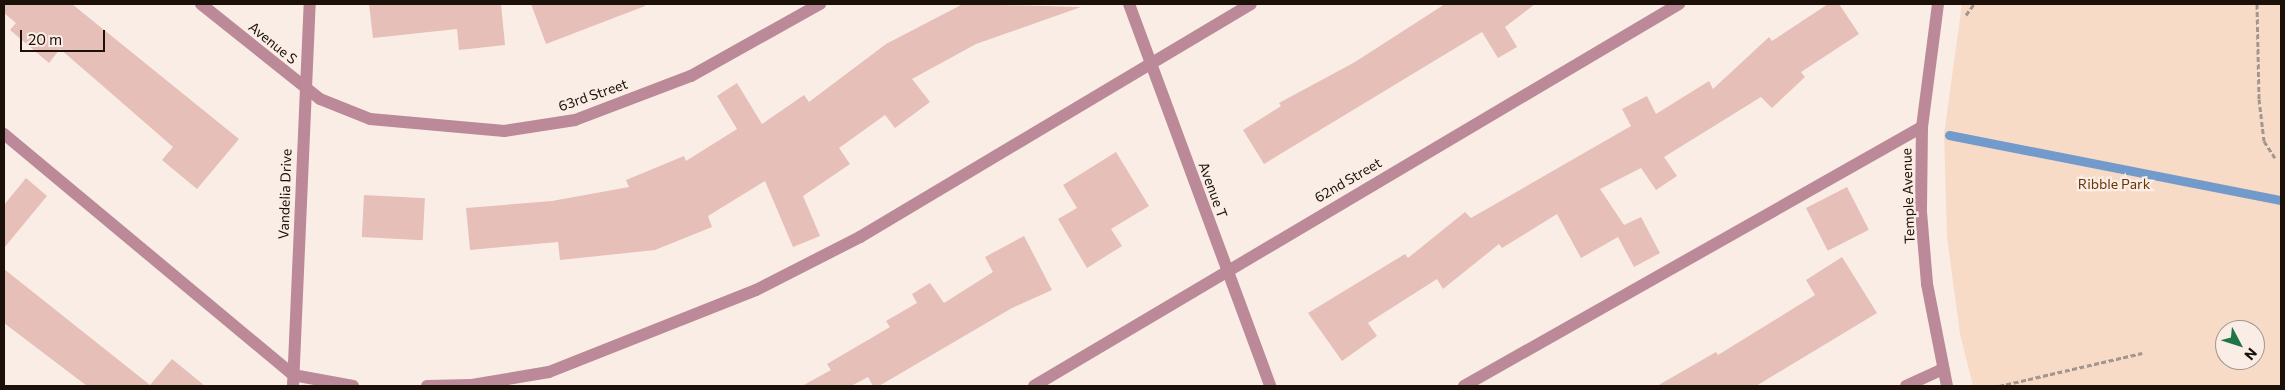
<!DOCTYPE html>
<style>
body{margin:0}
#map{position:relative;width:2285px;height:390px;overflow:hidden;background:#faede5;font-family:Commissioner,sans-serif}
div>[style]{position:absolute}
.green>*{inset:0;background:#f8dbc7}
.stream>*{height:9px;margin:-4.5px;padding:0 4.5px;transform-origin:4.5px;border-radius:4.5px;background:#729aca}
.building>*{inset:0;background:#e6bfb8;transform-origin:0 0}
.path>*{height:3px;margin-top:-1.5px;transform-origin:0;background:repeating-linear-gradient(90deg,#a2978f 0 5px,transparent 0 7.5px)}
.service>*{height:12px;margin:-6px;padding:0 6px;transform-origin:6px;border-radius:6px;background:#bb8998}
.minor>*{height:12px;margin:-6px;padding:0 6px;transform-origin:6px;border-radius:6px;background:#bb8998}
span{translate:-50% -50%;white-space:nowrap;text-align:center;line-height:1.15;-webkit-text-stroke:4.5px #faede5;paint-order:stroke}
.street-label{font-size:14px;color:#1b1109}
.park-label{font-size:14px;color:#673503}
.frame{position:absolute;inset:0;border:5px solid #1b1109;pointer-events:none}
.north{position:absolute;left:2215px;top:320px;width:50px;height:50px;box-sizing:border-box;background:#faede5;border:1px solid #a1958d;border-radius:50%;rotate:130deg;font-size:14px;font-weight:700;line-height:20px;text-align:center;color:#1b1109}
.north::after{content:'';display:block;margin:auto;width:18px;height:22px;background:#1e7548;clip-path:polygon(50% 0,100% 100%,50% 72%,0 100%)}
.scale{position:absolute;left:20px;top:30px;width:85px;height:22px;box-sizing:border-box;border:2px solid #1b1109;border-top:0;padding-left:6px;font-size:15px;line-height:18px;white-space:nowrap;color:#1b1109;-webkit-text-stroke:4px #faede5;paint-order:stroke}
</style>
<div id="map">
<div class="green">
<div style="clip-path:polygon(evenodd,1962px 4px,2281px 4px,2281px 386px,1973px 386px,1960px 334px,1947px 237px,1944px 134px,1962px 4px,2225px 330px,2255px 330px,2255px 360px,2225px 360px,2225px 330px)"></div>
</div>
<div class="stream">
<div style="left:1949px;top:135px;width:338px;rotate:11.1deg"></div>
</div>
<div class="building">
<div style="clip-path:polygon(4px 4px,72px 4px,239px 139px,197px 189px,162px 160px,173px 147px,96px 80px,60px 49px,49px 63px,10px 30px,16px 23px,4px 13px)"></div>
<div style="clip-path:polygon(369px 4px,501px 4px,505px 45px,459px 50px,457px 29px,373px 38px)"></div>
<div style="clip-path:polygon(531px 4px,645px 4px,645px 6px,546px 44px)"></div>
<div style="clip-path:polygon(963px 4px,1081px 7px,976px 44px,912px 79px,930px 102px,895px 128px,885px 115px,839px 148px,850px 164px,803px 196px,820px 236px,793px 247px,765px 181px,708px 216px,712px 227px,655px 250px,560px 260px,558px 242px,470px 250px,466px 208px,552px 201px,629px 187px,626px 180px,684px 156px,686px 161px,737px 129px,717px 96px,737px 83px,762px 124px,804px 95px,809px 102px,886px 44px)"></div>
<div style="clip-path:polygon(1445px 4px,1535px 4px,1505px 27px,1517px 47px,1498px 58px,1482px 32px,1264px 164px,1243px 130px,1281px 106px,1279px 103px,1355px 62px)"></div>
<div style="clip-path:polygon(1828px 4px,1839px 4px,1859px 34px,1801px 72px,1805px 77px,1772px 108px,1761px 97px,1664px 157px,1677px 176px,1656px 190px,1641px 168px,1600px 189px,1624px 225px,1641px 217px,1660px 253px,1634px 267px,1618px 237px,1581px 258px,1557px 214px,1502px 248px,1499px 244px,1443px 289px,1437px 279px,1368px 323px,1377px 336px,1342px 361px,1308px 313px,1405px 254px,1408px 258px,1465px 212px,1471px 218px,1631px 126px,1622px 109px,1647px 96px,1656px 114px,1709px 81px,1713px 89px,1769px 37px,1772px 41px)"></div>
<div style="clip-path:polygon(1116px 152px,1149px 206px,1111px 229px,1122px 246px,1087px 268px,1058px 219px,1077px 208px,1063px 185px)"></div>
<div style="clip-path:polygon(26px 178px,47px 196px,4px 248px,4px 205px)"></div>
<div style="left:1847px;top:187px;width:48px;height:46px;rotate:63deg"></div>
<div style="left:364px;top:195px;width:61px;height:42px;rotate:3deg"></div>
<div style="clip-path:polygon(1024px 236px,1052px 290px,1012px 308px,879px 386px,873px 386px,868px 377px,851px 386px,802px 386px,831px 370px,827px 364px,890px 327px,886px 321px,917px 303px,912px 294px,930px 283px,944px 303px,993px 272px,985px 257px)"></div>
<div style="clip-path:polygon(1842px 257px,1877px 313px,1756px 386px,1657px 386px,1716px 352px,1718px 355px,1815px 295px,1806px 280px)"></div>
<div style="clip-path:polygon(4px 269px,150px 385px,172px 359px,205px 386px,87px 386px,4px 323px)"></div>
</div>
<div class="path">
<div style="left:2257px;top:4px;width:95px;rotate:88.8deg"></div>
<div style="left:2259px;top:99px;width:42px;rotate:83.2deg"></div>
<div style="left:2264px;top:141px;width:20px;rotate:57deg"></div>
<div style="left:1966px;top:15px;width:14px;rotate:-54deg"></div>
<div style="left:1999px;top:386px;width:147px;rotate:-13deg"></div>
</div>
<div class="service">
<div style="left:4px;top:134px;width:376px;rotate:39.8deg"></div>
<div style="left:293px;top:375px;width:61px;rotate:10.4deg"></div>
<div style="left:427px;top:386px;width:45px;rotate:-1.3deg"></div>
<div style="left:472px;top:385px;width:78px;rotate:-9.6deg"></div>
<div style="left:549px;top:372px;width:223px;rotate:-21.6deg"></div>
<div style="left:756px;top:290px;width:117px;rotate:-27deg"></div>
<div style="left:860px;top:237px;width:455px;rotate:-30.8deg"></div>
<div style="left:1464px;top:386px;width:526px;rotate:-29.49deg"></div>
</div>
<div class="minor">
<div style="left:201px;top:4px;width:152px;rotate:38.6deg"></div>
<div style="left:320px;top:99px;width:54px;rotate:21.8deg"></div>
<div style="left:370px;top:119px;width:135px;rotate:5.1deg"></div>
<div style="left:504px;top:131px;width:72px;rotate:-8.8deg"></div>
<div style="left:575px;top:120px;width:124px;rotate:-20.8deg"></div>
<div style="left:691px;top:76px;width:148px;rotate:-29.2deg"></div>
<div style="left:1129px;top:4px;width:407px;rotate:69.7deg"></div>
<div style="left:1938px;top:4px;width:124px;rotate:97.4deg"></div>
<div style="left:1922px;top:127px;width:85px;rotate:90.7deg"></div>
<div style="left:1921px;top:212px;width:72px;rotate:85.2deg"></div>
<div style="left:1927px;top:284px;width:104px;rotate:78.9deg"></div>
<div style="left:293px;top:386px;width:382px;rotate:-87.5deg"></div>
<div style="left:1034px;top:386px;width:750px;rotate:-30.64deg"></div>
<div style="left:1906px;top:386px;width:41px;rotate:-24.7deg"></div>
</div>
<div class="street-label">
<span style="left:273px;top:43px;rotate:39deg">Avenue S</span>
<span style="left:593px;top:95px;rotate:-19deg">63rd Street</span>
<span style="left:1348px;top:180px;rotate:-30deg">62nd Street</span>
<span style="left:1213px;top:190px;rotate:70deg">Avenue T</span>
<span style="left:285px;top:194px;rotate:-88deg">Vandelia Drive</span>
<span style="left:1908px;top:196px;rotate:-92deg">Temple Avenue</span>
</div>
<div class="park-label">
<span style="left:2114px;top:184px">Ribble Park</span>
</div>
<div class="frame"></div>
<div class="north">N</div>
<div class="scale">20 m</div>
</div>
